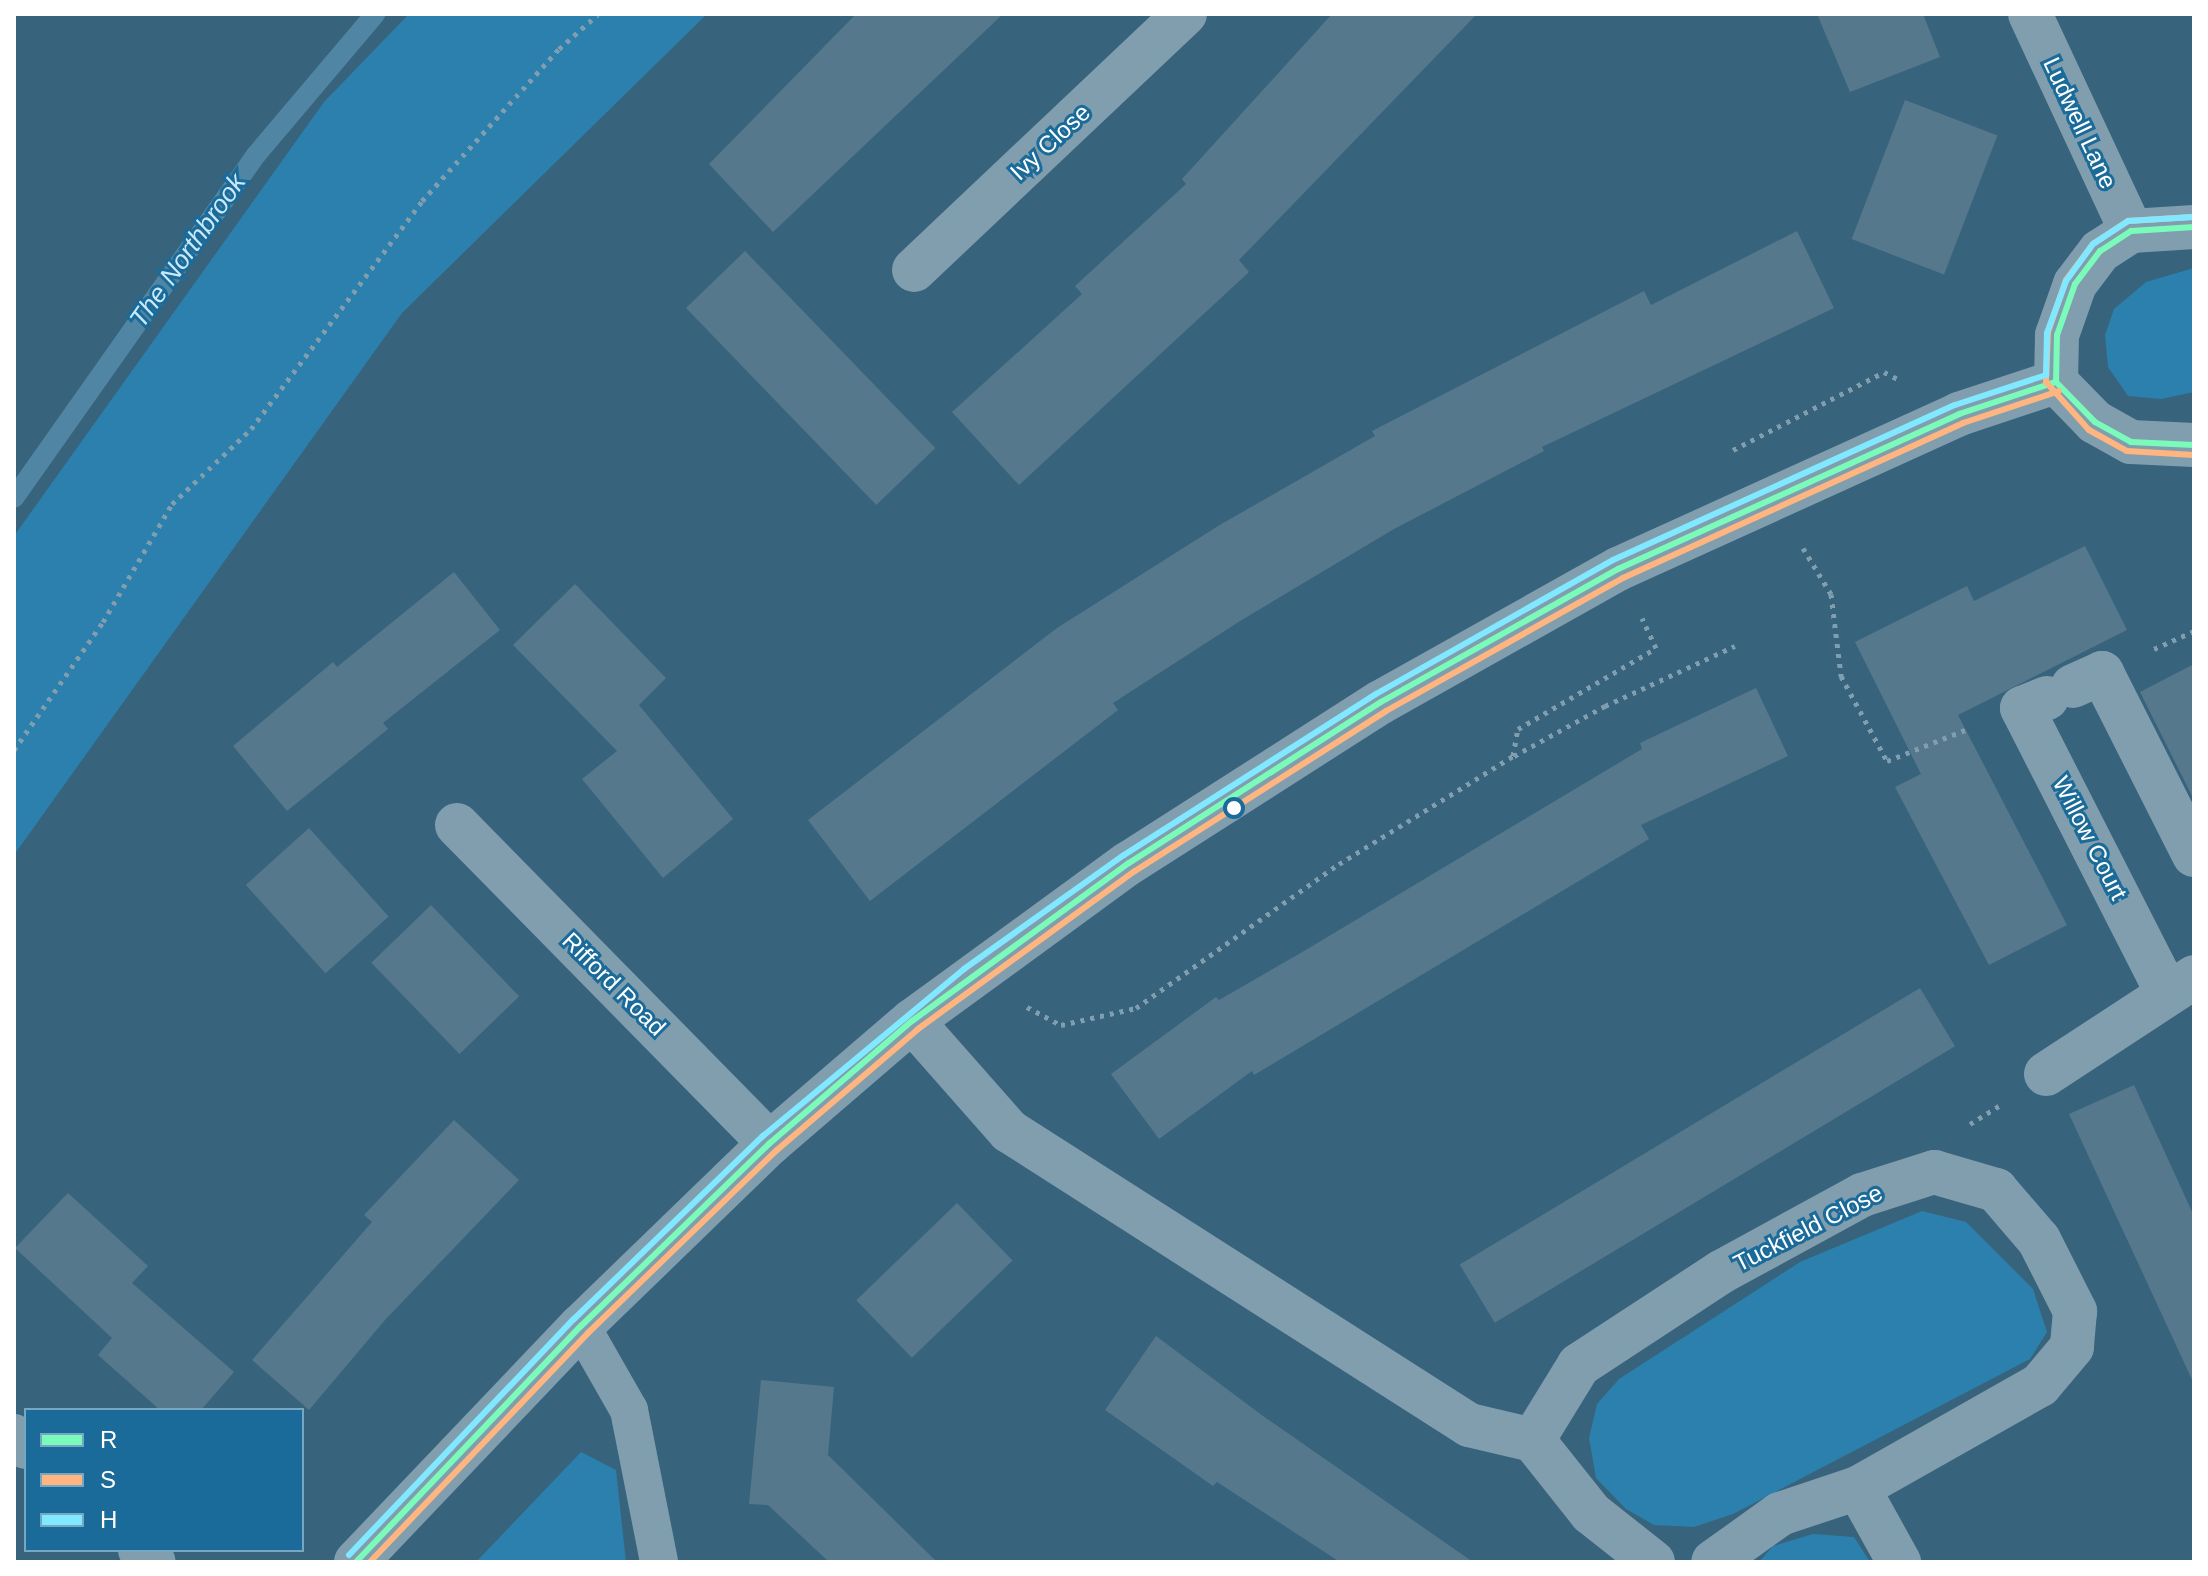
<!DOCTYPE html>
<style>
body{margin:0}
#map{position:relative;width:2208px;height:1576px;overflow:hidden;background:#37637c;font-family:Arial,sans-serif}
div>[style]{position:absolute}
.green>*{inset:0;background:#2c80ad}
.stream>*{height:20px;margin:-10px;padding:0 10px;transform-origin:10px;border-radius:10px;background:#5086a4}
.building>*{inset:0;background:#56788c;transform-origin:0 0}
.path>*{height:5px;margin-top:-2.5px;transform-origin:0;background:repeating-linear-gradient(90deg,#819eaf 0 4px,transparent 0 10px)}
.service>*{height:38px;margin:-19px;padding:0 19px;transform-origin:19px;border-radius:19px;background:#819eaf}
.pedestrian>*{height:44px;margin:-22px;padding:0 22px;transform-origin:22px;border-radius:22px;background:#819eaf}
.minor>*{height:44px;margin:-22px;padding:0 22px;transform-origin:22px;border-radius:22px;background:#819eaf}
.bus-1>*{height:6px;margin:-3px;padding:0 3px;transform-origin:3px;border-radius:3px;background:#7afbb9}
.bus-2>*{height:6px;margin:-3px;padding:0 3px;transform-origin:3px;border-radius:3px;background:#ffb580}
.bus-3>*{height:6px;margin:-3px;padding:0 3px;transform-origin:3px;border-radius:3px;background:#80e8ff}
.dots>*{width:22px;height:22px;translate:-50% -50%;box-sizing:border-box;border:4px solid #1a6b99;border-radius:50%}
span{translate:-50% -50%;white-space:nowrap;text-align:center;line-height:1.15;-webkit-text-stroke:6px #1a6b99;paint-order:stroke}
.street-label{font-size:24px;color:#fff}
.water-label{font-size:26px;color:#c9e9f9;font-style:italic}
.frame{position:absolute;inset:0;border:16px solid #fff;pointer-events:none}
.legend{position:absolute;left:24px;top:1408px;width:280px;height:144px;box-sizing:border-box;background:#1a6b99;border:2px solid #76a6c2;margin:0;padding:10px 14px;list-style:none;font-size:24px;color:#fff}
.legend li{display:flex;align-items:center;gap:16px;height:40px}
.legend b{width:40px;border:2px solid #76a6c2}
</style>
<div id="map">
<div class="green">
<div style="clip-path:polygon(409px 14px,707px 14px,402px 313px,14px 855px,14px 536px,324px 102px)"></div>
<div style="clip-path:polygon(2194px 268px,2194px 392px,2161px 399px,2128px 396px,2108px 367px,2105px 335px,2114px 309px,2146px 282px)"></div>
<div style="clip-path:polygon(1922px 1211px,1966px 1222px,2033px 1289px,2047px 1332px,2030px 1359px,1733px 1514px,1694px 1527px,1654px 1525px,1626px 1509px,1596px 1478px,1589px 1438px,1597px 1404px,1619px 1379px,1800px 1262px)"></div>
<div style="clip-path:polygon(581px 1452px,616px 1470px,626px 1562px,476px 1562px)"></div>
<div style="clip-path:polygon(1813px 1534px,1854px 1537px,1870px 1562px,1759px 1562px,1773px 1546px)"></div>
</div>
<div class="stream">
<div style="left:14px;top:498px;width:420px;rotate:-54.8deg"></div>
<div style="left:256px;top:155px;width:185px;rotate:-49.8deg"></div>
</div>
<div class="building">
<div style="clip-path:polygon(856px 14px,1003px 14px,773px 232px,709px 164px)"></div>
<div style="clip-path:polygon(1332px 14px,1477px 14px,1239px 260px,1249px 272px,1019px 485px,952px 412px,1082px 294px,1075px 286px,1186px 184px,1182px 179px)"></div>
<div style="clip-path:polygon(1817px 14px,1923px 14px,1940px 57px,1850px 92px)"></div>
<div style="left:1905px;top:100px;width:99px;height:149px;rotate:21deg"></div>
<div style="clip-path:polygon(1797px 231px,1834px 308px,1542px 447px,1544px 451px,1394px 529px,1240px 621px,1113px 703px,1118px 710px,870px 901px,808px 820px,1057px 628px,1218px 526px,1375px 436px,1372px 431px,1644px 291px,1651px 305px)"></div>
<div style="left:745px;top:251px;width:274px;height:82px;rotate:46deg"></div>
<div style="clip-path:polygon(2085px 546px,2127px 630px,1958px 715px,2067px 925px,1989px 965px,1895px 787px,1921px 774px,1855px 642px,1967px 586px,1974px 601px)"></div>
<div style="clip-path:polygon(454px 572px,500px 630px,383px 723px,388px 729px,287px 811px,233px 746px,333px 662px,337px 667px)"></div>
<div style="clip-path:polygon(575px 584px,666px 678px,639px 705px,733px 819px,663px 878px,582px 779px,617px 751px,513px 645px)"></div>
<div style="clip-path:polygon(2194px 664px,2194px 800px,2140px 692px)"></div>
<div style="clip-path:polygon(1756px 688px,1788px 756px,1641px 825px,1649px 839px,1254px 1075px,1252px 1071px,1159px 1139px,1111px 1074px,1216px 997px,1219px 1000px,1304px 951px,1642px 749px,1640px 743px)"></div>
<div style="left:309px;top:828px;width:119px;height:85px;rotate:48deg"></div>
<div style="left:431px;top:905px;width:127px;height:83px;rotate:46deg"></div>
<div style="left:1920px;top:988px;width:68px;height:537px;rotate:59deg"></div>
<div style="clip-path:polygon(2134px 1085px,2194px 1216px,2194px 1384px,2069px 1114px)"></div>
<div style="clip-path:polygon(454px 1120px,519px 1180px,385px 1320px,309px 1410px,252px 1360px,372px 1222px,364px 1215px)"></div>
<div style="clip-path:polygon(68px 1193px,148px 1266px,132px 1283px,234px 1372px,201px 1410px,160px 1410px,98px 1355px,112px 1338px,15px 1248px)"></div>
<div style="left:957px;top:1203px;width:80px;height:140px;rotate:46deg"></div>
<div style="clip-path:polygon(1156px 1336px,1263px 1416px,1473px 1562px,1340px 1562px,1217px 1482px,1213px 1486px,1105px 1410px)"></div>
<div style="clip-path:polygon(761px 1380px,834px 1387px,828px 1455px,937px 1562px,829px 1562px,768px 1505px,749px 1504px)"></div>
</div>
<div class="path">
<div style="left:1733px;top:450px;width:170px;rotate:-27.3deg"></div>
<div style="left:1884px;top:372px;width:16px;rotate:27deg"></div>
<div style="left:1803px;top:548px;width:54px;rotate:58.7deg"></div>
<div style="left:1831px;top:594px;width:83px;rotate:83deg"></div>
<div style="left:1841px;top:676px;width:97px;rotate:61.6deg"></div>
<div style="left:1887px;top:761px;width:89px;rotate:-21.7deg"></div>
<div style="left:2154px;top:649px;width:44px;rotate:-24.2deg"></div>
<div style="left:14px;top:750px;width:156px;rotate:-55.2deg"></div>
<div style="left:103px;top:622px;width:137px;rotate:-59.7deg"></div>
<div style="left:172px;top:504px;width:109px;rotate:-43.5deg"></div>
<div style="left:251px;top:429px;width:285px;rotate:-53.1deg"></div>
<div style="left:422px;top:201px;width:205px;rotate:-48deg"></div>
<div style="left:559px;top:49px;width:52px;rotate:-41.9deg"></div>
<div style="left:1514px;top:756px;width:104px;rotate:-28.8deg"></div>
<div style="left:1605px;top:706px;width:143px;rotate:-24.8deg"></div>
<div style="left:1027px;top:1007px;width:38px;rotate:28deg"></div>
<div style="left:1061px;top:1025px;width:77px;rotate:-12.8deg"></div>
<div style="left:1136px;top:1008px;width:249px;rotate:-35.4deg"></div>
<div style="left:1339px;top:864px;width:205px;rotate:-31.8deg"></div>
<div style="left:1513px;top:756px;width:27px;rotate:-80deg"></div>
<div style="left:1518px;top:729px;width:160px;rotate:-30.4deg"></div>
<div style="left:1656px;top:648px;width:33px;rotate:-115deg"></div>
<div style="left:1970px;top:1124px;width:38px;rotate:-32deg"></div>
</div>
<div class="service">
<div style="left:581px;top:1326px;width:97px;rotate:60.3deg"></div>
<div style="left:629px;top:1410px;width:155px;rotate:78.8deg"></div>
</div>
<div class="pedestrian">
<div style="left:2073px;top:686px;width:32px;rotate:-24deg"></div>
<div style="left:2102px;top:673px;width:204px;rotate:63.2deg"></div>
<div style="left:2047px;top:698px;width:27px;rotate:158deg"></div>
<div style="left:2022px;top:708px;width:321px;rotate:63deg"></div>
</div>
<div class="minor">
<div style="left:2030px;top:14px;width:239px;rotate:65deg"></div>
<div style="left:2194px;top:227px;width:63px;rotate:176.4deg"></div>
<div style="left:2131px;top:231px;width:37px;rotate:147deg"></div>
<div style="left:2100px;top:251px;width:41px;rotate:127.1deg"></div>
<div style="left:2075px;top:284px;width:54px;rotate:109.4deg"></div>
<div style="left:2057px;top:335px;width:47px;rotate:91.2deg"></div>
<div style="left:2056px;top:382px;width:56px;rotate:45.7deg"></div>
<div style="left:2095px;top:422px;width:41px;rotate:29.1deg"></div>
<div style="left:2131px;top:442px;width:63px;rotate:2.7deg"></div>
<div style="left:914px;top:270px;width:373px;rotate:-43.4deg"></div>
<div style="left:457px;top:825px;width:446px;rotate:45.5deg"></div>
<div style="left:912px;top:1021px;width:147px;rotate:48.6deg"></div>
<div style="left:1009px;top:1131px;width:546px;rotate:32.58deg"></div>
<div style="left:1469px;top:1425px;width:66px;rotate:13.2deg"></div>
<div style="left:2046px;top:1074px;width:177px;rotate:-33.2deg"></div>
<div style="left:14px;top:1436px;width:16px;rotate:43deg"></div>
<div style="left:1858px;top:1488px;width:85px;rotate:61deg"></div>
<div style="left:140px;top:1550px;width:18px;rotate:41deg"></div>
<div style="left:356px;top:1562px;width:326px;rotate:-46.4deg"></div>
<div style="left:581px;top:1326px;width:263px;rotate:-44.1deg"></div>
<div style="left:770px;top:1143px;width:187px;rotate:-40.7deg"></div>
<div style="left:912px;top:1021px;width:268px;rotate:-36.1deg"></div>
<div style="left:1129px;top:863px;width:299px;rotate:-32.6deg"></div>
<div style="left:1381px;top:702px;width:272px;rotate:-29.3deg"></div>
<div style="left:1618px;top:569px;width:375px;rotate:-24.4deg"></div>
<div style="left:1959px;top:414px;width:102px;rotate:-18.3deg"></div>
<div style="left:1653px;top:1562px;width:79px;rotate:-141.7deg"></div>
<div style="left:1591px;top:1513px;width:93px;rotate:-128.5deg"></div>
<div style="left:1533px;top:1440px;width:88px;rotate:-58.5deg"></div>
<div style="left:1579px;top:1365px;width:170px;rotate:-33.2deg"></div>
<div style="left:1721px;top:1272px;width:161px;rotate:-28.6deg"></div>
<div style="left:1862px;top:1195px;width:76px;rotate:-17.7deg"></div>
<div style="left:1934px;top:1172px;width:65px;rotate:16.2deg"></div>
<div style="left:1996px;top:1190px;width:66px;rotate:49.3deg"></div>
<div style="left:2039px;top:1240px;width:80px;rotate:63.1deg"></div>
<div style="left:2075px;top:1311px;width:36px;rotate:95deg"></div>
<div style="left:2072px;top:1347px;width:50px;rotate:130.1deg"></div>
<div style="left:2040px;top:1385px;width:209px;rotate:150.5deg"></div>
<div style="left:1858px;top:1488px;width:82px;rotate:161.6deg"></div>
<div style="left:1780px;top:1514px;width:82px;rotate:144.4deg"></div>
</div>
<div class="bus-1">
<div style="left:2194px;top:227px;width:63px;rotate:176.4deg"></div>
<div style="left:2131px;top:231px;width:37px;rotate:147deg"></div>
<div style="left:2100px;top:251px;width:41px;rotate:127.1deg"></div>
<div style="left:2075px;top:284px;width:54px;rotate:109.4deg"></div>
<div style="left:2057px;top:335px;width:47px;rotate:91.2deg"></div>
<div style="left:2056px;top:382px;width:56px;rotate:45.7deg"></div>
<div style="left:2095px;top:422px;width:41px;rotate:29.1deg"></div>
<div style="left:2131px;top:442px;width:63px;rotate:2.7deg"></div>
<div style="left:356px;top:1562px;width:326px;rotate:-46.4deg"></div>
<div style="left:581px;top:1326px;width:263px;rotate:-44.1deg"></div>
<div style="left:770px;top:1143px;width:187px;rotate:-40.7deg"></div>
<div style="left:912px;top:1021px;width:268px;rotate:-36.1deg"></div>
<div style="left:1129px;top:863px;width:299px;rotate:-32.6deg"></div>
<div style="left:1381px;top:702px;width:272px;rotate:-29.3deg"></div>
<div style="left:1618px;top:569px;width:375px;rotate:-24.4deg"></div>
<div style="left:1959px;top:414px;width:102px;rotate:-18.3deg"></div>
</div>
<div class="bus-2">
<div style="left:2193px;top:217px;width:65px;rotate:176.5deg"></div>
<div style="left:2128px;top:221px;width:42px;rotate:146.7deg"></div>
<div style="left:2093px;top:244px;width:45px;rotate:126.9deg"></div>
<div style="left:2066px;top:280px;width:55px;rotate:109.1deg"></div>
<div style="left:2048px;top:332px;width:50px;rotate:92.3deg"></div>
<div style="left:2046px;top:382px;width:64px;rotate:48.1deg"></div>
<div style="left:2089px;top:430px;width:43px;rotate:28.9deg"></div>
<div style="left:2127px;top:451px;width:67px;rotate:3.4deg"></div>
<div style="left:370px;top:1562px;width:316px;rotate:-46.4deg"></div>
<div style="left:588px;top:1333px;width:263px;rotate:-44.1deg"></div>
<div style="left:777px;top:1150px;width:186px;rotate:-40.6deg"></div>
<div style="left:918px;top:1029px;width:268px;rotate:-36.1deg"></div>
<div style="left:1135px;top:871px;width:298px;rotate:-32.5deg"></div>
<div style="left:1386px;top:711px;width:272px;rotate:-29.3deg"></div>
<div style="left:1623px;top:578px;width:374px;rotate:-24.5deg"></div>
<div style="left:1963px;top:423px;width:101px;rotate:-18.4deg"></div>
</div>
<div class="bus-3">
<div style="left:349px;top:1555px;width:326px;rotate:-46.4deg"></div>
<div style="left:574px;top:1319px;width:263px;rotate:-44.1deg"></div>
<div style="left:763px;top:1136px;width:261px;rotate:-39.7deg"></div>
<div style="left:964px;top:969px;width:196px;rotate:-35.5deg"></div>
<div style="left:1124px;top:855px;width:299px;rotate:-32.6deg"></div>
<div style="left:1376px;top:694px;width:272px;rotate:-29.5deg"></div>
<div style="left:1613px;top:560px;width:375px;rotate:-24.4deg"></div>
<div style="left:1955px;top:405px;width:96px;rotate:-18.2deg"></div>
<div style="left:2046px;top:375px;width:42px;rotate:-88.6deg"></div>
<div style="left:2047px;top:333px;width:55px;rotate:-69.9deg"></div>
<div style="left:2066px;top:281px;width:46px;rotate:-53.9deg"></div>
<div style="left:2093px;top:244px;width:42px;rotate:-33.3deg"></div>
<div style="left:2128px;top:221px;width:65px;rotate:-3.5deg"></div>
</div>
<div class="dots">
<div style="left:1234px;top:808px;background:#fff"></div>
</div>
<div class="street-label">
<span style="left:2080px;top:123px;rotate:65deg">Ludwell Lane</span>
<span style="left:1050px;top:142px;rotate:-43deg">Ivy Close</span>
<span style="left:2090px;top:838px;rotate:63deg">Willow Court</span>
<span style="left:614px;top:984px;rotate:45deg">Rifford Road</span>
<span style="left:1808px;top:1228px;rotate:-27deg">Tuckfield Close</span>
</div>
<div class="water-label">
<span style="left:188px;top:251px;rotate:-55deg">The Northbrook</span>
</div>
<div class="frame"></div>
<ul class="legend">
<li><b style="height:10px;background:#7afbb9"></b>R</li>
<li><b style="height:10px;background:#ffb580"></b>S</li>
<li><b style="height:10px;background:#80e8ff"></b>H</li>
</ul>
</div>
